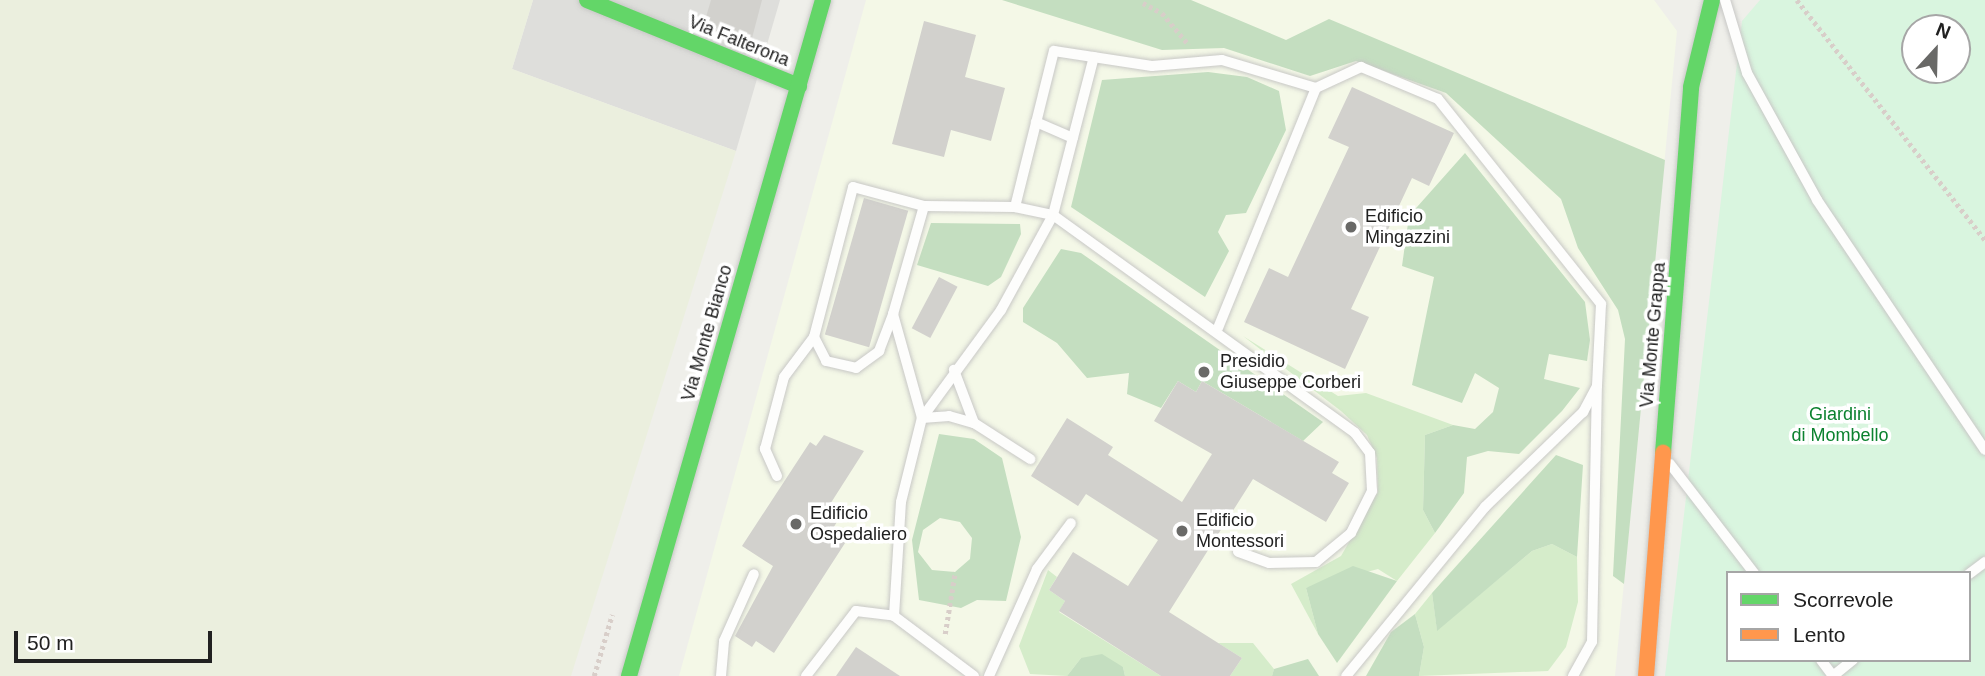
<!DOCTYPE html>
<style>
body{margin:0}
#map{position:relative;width:1985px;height:676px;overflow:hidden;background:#efefea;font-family:Arial,sans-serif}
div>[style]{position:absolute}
.residential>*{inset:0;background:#dededb}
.education>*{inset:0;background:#f4f8e7}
.farmland>*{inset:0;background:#ebefde}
.grass>*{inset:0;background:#d5ecca}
.forest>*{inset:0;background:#c4dec0}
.park>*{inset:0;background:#d9f5df}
.building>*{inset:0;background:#d2d1cd;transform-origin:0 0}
.path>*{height:4.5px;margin-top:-2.25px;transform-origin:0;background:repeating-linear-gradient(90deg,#d8cec9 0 3.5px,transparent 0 7px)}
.roads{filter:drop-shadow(0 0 2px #c8c8c6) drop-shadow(0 0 2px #c8c8c6)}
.lane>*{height:10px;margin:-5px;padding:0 5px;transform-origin:5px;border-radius:5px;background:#fdfdfc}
.fast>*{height:16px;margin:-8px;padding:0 8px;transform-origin:8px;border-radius:8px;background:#63d668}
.slow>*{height:16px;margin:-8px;padding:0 8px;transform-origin:8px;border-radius:8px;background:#ff974d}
.dots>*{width:19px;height:19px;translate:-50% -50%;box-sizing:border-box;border:4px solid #fff;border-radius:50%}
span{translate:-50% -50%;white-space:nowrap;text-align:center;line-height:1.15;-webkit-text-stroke:7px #fff;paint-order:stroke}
.street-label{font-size:18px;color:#212121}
.poi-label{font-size:18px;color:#212121}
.left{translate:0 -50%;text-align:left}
.park-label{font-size:18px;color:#0c822f}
.legend{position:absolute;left:1726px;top:571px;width:245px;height:91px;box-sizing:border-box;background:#fff;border:2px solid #a6a6a6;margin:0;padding:9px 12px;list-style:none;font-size:21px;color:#212121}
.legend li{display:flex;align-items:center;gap:14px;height:35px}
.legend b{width:35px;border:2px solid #a6a6a6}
.north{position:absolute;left:1901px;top:14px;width:70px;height:70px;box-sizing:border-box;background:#fff;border:2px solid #a6a6a6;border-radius:50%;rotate:22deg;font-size:19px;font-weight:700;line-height:28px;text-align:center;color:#212121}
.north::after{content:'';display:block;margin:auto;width:24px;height:32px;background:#696967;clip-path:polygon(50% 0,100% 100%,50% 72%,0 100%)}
.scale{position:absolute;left:14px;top:631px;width:198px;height:32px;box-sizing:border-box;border:4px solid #212121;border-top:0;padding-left:9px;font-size:21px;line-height:24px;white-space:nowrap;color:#212121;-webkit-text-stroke:5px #fff;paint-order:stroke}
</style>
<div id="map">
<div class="residential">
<div style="clip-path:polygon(533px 0,780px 0,736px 151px,512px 69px)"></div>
</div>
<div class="education">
<div style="clip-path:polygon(866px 0,1654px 0,1677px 31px,1615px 676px,679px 676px)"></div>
</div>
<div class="farmland">
<div style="clip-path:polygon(0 0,533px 0,512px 69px,736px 151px,571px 676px,0 676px)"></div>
</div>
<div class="grass">
<div style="clip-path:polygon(1243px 336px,1338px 396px,1366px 393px,1453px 425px,1425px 435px,1423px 510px,1435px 533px,1397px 581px,1378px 569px,1306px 588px,1318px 634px,1291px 584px,1341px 556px,1378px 492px,1377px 458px,1367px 435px,1341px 411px)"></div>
<div style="clip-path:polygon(1552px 544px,1577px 557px,1578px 602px,1566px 647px,1548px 671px,1419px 676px,1424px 647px,1415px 614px,1432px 593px,1437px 630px,1532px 551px)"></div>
<div style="clip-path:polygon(1048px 570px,1057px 577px,1049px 590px,1065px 601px,1059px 612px,1161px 676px,1125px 676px,1123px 667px,1081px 658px,1067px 676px,1030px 674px,1019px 646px)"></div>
<div style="clip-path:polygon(1218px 643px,1253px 643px,1274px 669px,1272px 676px,1230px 676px,1242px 658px)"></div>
</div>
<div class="forest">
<div style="clip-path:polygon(1002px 0,1191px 0,1286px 40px,1329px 19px,1665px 160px,1624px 584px,1613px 576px,1625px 339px,1618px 310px,1578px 248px,1561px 199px,1446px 93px,1356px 61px,1310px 76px,1224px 48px,1162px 50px)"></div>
<div style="clip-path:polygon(1208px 72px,1247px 77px,1279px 91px,1286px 130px,1246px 213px,1226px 215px,1218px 232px,1229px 251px,1205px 297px,1071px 207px,1102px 80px)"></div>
<div style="clip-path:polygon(1465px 153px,1585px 302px,1590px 340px,1587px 361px,1549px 354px,1544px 379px,1580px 388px,1562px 411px,1519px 454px,1488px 451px,1467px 457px,1464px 493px,1435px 533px,1423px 510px,1425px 435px,1453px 425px,1475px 429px,1493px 412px,1499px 388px,1475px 373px,1462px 403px,1412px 385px,1434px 277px,1402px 266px,1409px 216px)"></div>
<div style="clip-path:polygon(931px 223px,1020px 224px,1021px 234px,1001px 277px,988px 286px,917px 265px)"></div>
<div style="clip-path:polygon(1061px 249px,1081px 253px,1323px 422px,1303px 441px,1202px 381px,1196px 392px,1178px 381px,1161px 408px,1127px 394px,1129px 373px,1087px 378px,1057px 343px,1023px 322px,1023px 308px)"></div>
<div style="clip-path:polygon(evenodd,939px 434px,974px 439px,1002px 458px,1021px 537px,1006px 601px,977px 600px,961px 608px,919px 600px,912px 540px,939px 434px,940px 518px,960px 522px,972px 538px,970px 559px,955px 572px,932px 570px,918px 552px,923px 530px,940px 518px)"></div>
<div style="clip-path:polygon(1556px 455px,1583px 465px,1577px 557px,1552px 544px,1532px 551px,1437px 631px,1432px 593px)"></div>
<div style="clip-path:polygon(1353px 566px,1397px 581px,1337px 663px,1318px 634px,1306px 588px)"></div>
<div style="clip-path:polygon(1415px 614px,1424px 647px,1419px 676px,1366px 676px,1391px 632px)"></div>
<div style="clip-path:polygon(1102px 654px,1123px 667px,1125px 676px,1067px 676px,1081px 658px)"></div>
<div style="clip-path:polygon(1308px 659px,1319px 676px,1272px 676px,1274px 669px)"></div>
</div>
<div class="park">
<div style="clip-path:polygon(evenodd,1760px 0,1985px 0,1985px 676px,1665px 676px,1742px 21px,1760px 0,1915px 28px,1957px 28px,1957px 70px,1915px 70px,1915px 28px,1760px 0,1728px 573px,1969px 573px,1969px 660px,1728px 660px,1728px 573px)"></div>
</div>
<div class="building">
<div style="clip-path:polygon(711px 0,762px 0,751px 42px,703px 27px)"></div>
<div style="clip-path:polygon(924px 21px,976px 35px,965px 77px,1005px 88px,991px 141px,951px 130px,944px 157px,892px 144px)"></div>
<div style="clip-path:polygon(1352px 87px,1454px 133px,1429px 186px,1412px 178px,1351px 309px,1369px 317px,1345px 369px,1244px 322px,1269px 268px,1288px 277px,1349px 147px,1328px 138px)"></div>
<div style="left:864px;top:198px;width:46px;height:142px;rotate:16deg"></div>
<div style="left:939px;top:277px;width:21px;height:58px;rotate:28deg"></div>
<div style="clip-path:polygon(1178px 381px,1196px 392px,1202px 381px,1339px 462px,1332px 473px,1349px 483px,1326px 522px,1253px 479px,1169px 612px,1242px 658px,1230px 676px,1161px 676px,1059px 611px,1065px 601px,1049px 590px,1073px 552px,1128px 586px,1158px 540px,1086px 494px,1078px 506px,1031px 476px,1067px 418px,1113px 447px,1108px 455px,1182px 502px,1212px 454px,1154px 421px)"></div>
<div style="clip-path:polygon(824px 435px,864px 451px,827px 509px,840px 517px,832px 530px,847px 540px,774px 653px,756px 641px,752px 647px,735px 636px,773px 566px,742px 546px,810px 442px,816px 446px)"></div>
<div style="clip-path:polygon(856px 647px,900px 676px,836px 676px)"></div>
</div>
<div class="path">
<div style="left:1797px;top:0;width:305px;rotate:51.9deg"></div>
<div style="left:1143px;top:3px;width:21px;rotate:28deg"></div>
<div style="left:1162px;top:13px;width:42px;rotate:49.8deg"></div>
<div style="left:945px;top:634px;width:63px;rotate:-80.8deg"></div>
<div style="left:594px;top:676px;width:64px;rotate:-73.6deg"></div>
</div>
<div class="roads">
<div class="lane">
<div style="left:1725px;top:0;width:76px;rotate:73.2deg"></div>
<div style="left:1747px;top:73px;width:145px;rotate:61.1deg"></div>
<div style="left:1817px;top:200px;width:301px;rotate:56.1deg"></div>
<div style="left:1036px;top:122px;width:40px;rotate:23.4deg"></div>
<div style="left:924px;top:206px;width:91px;rotate:0.6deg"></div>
<div style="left:1015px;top:207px;width:39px;rotate:12deg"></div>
<div style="left:1053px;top:215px;width:372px;rotate:35.8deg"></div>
<div style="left:1355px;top:433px;width:25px;rotate:53deg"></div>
<div style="left:1370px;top:453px;width:38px;rotate:87deg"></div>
<div style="left:1372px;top:491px;width:47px;rotate:116.6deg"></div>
<div style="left:1351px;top:533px;width:45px;rotate:140.4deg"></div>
<div style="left:1316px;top:562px;width:47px;rotate:178.8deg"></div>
<div style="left:1269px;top:563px;width:33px;rotate:-160deg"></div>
<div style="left:1015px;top:207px;width:161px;rotate:-76deg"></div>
<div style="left:1054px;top:51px;width:99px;rotate:8.7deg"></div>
<div style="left:1152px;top:66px;width:70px;rotate:-4.9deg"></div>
<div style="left:1222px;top:60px;width:98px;rotate:16.6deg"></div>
<div style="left:1316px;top:88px;width:50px;rotate:-25deg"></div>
<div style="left:1361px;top:67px;width:83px;rotate:22.6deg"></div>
<div style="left:1438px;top:99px;width:262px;rotate:51.5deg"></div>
<div style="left:1601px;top:304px;width:82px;rotate:92.8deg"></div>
<div style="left:1597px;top:386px;width:30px;rotate:118deg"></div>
<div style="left:1583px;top:412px;width:136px;rotate:135.9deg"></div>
<div style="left:1485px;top:507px;width:219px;rotate:129.4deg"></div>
<div style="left:1218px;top:328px;width:259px;rotate:-67.8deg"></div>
<div style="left:814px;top:337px;width:27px;rotate:63deg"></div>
<div style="left:826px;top:361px;width:31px;rotate:13deg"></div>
<div style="left:856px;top:368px;width:29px;rotate:-36deg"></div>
<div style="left:879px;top:351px;width:40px;rotate:-69deg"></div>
<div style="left:974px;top:423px;width:67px;rotate:32.7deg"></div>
<div style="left:1670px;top:464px;width:138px;rotate:52.4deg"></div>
<div style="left:777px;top:476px;width:30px;rotate:-114deg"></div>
<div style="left:765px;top:449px;width:74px;rotate:-75.2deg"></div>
<div style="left:784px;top:377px;width:50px;rotate:-53.1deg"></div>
<div style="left:814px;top:337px;width:155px;rotate:-75.4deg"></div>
<div style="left:853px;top:187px;width:73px;rotate:15deg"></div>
<div style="left:924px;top:206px;width:112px;rotate:106deg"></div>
<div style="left:893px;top:314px;width:108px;rotate:74.4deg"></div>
<div style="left:922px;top:418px;width:27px;rotate:-4deg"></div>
<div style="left:949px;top:416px;width:26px;rotate:16deg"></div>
<div style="left:974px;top:423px;width:57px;rotate:-110.7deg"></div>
<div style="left:1969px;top:574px;width:20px;rotate:-37deg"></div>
<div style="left:894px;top:616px;width:114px;rotate:-86.5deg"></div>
<div style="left:901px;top:502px;width:87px;rotate:-76deg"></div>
<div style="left:922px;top:418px;width:134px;rotate:-53.8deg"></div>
<div style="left:1001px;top:310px;width:108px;rotate:-61.3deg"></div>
<div style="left:1053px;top:215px;width:163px;rotate:-75.5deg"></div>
<div style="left:1821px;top:660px;width:20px;rotate:53deg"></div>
<div style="left:1833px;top:676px;width:26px;rotate:-39deg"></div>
<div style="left:721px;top:676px;width:35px;rotate:-85deg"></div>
<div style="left:724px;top:641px;width:73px;rotate:-65.9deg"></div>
<div style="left:806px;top:676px;width:82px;rotate:-52.4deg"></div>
<div style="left:856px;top:611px;width:38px;rotate:7deg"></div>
<div style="left:894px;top:616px;width:100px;rotate:36.9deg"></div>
<div style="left:989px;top:676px;width:117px;rotate:-65.8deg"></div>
<div style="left:1037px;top:569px;width:57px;rotate:-53.5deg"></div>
<div style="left:1573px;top:676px;width:39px;rotate:-61deg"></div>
<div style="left:1592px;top:642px;width:254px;rotate:-88.9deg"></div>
</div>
<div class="fast">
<div style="left:587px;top:0;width:229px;rotate:22.1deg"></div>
<div style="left:1663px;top:453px;width:367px;rotate:-85.6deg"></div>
<div style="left:1691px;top:87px;width:89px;rotate:-76.4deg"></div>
<div style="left:629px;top:676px;width:703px;rotate:-73.99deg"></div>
</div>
<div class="slow">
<div style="left:1646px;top:676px;width:224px;rotate:-85.6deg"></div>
</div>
</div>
<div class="dots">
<div style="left:1351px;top:227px;background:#696967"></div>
<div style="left:1204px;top:372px;background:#696967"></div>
<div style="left:796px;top:524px;background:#696967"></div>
<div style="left:1182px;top:531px;background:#696967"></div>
</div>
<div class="street-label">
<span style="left:739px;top:41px;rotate:22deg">Via Falterona</span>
<span style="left:707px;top:333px;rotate:-74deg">Via Monte Bianco</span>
<span style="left:1653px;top:335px;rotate:-85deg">Via Monte Grappa</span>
</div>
<div class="poi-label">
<span class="left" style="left:1365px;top:227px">Edificio<br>Mingazzini</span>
<span class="left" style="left:1220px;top:372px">Presidio<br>Giuseppe Corberi</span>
<span class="left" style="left:810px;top:524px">Edificio<br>Ospedaliero</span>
<span class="left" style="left:1196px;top:531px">Edificio<br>Montessori</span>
</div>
<div class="park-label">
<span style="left:1840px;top:425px">Giardini<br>di Mombello</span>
</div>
<ul class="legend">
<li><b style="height:9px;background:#63d668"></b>Scorrevole</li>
<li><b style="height:9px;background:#ff974d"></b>Lento</li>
</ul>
<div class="north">N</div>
<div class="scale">50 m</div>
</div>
